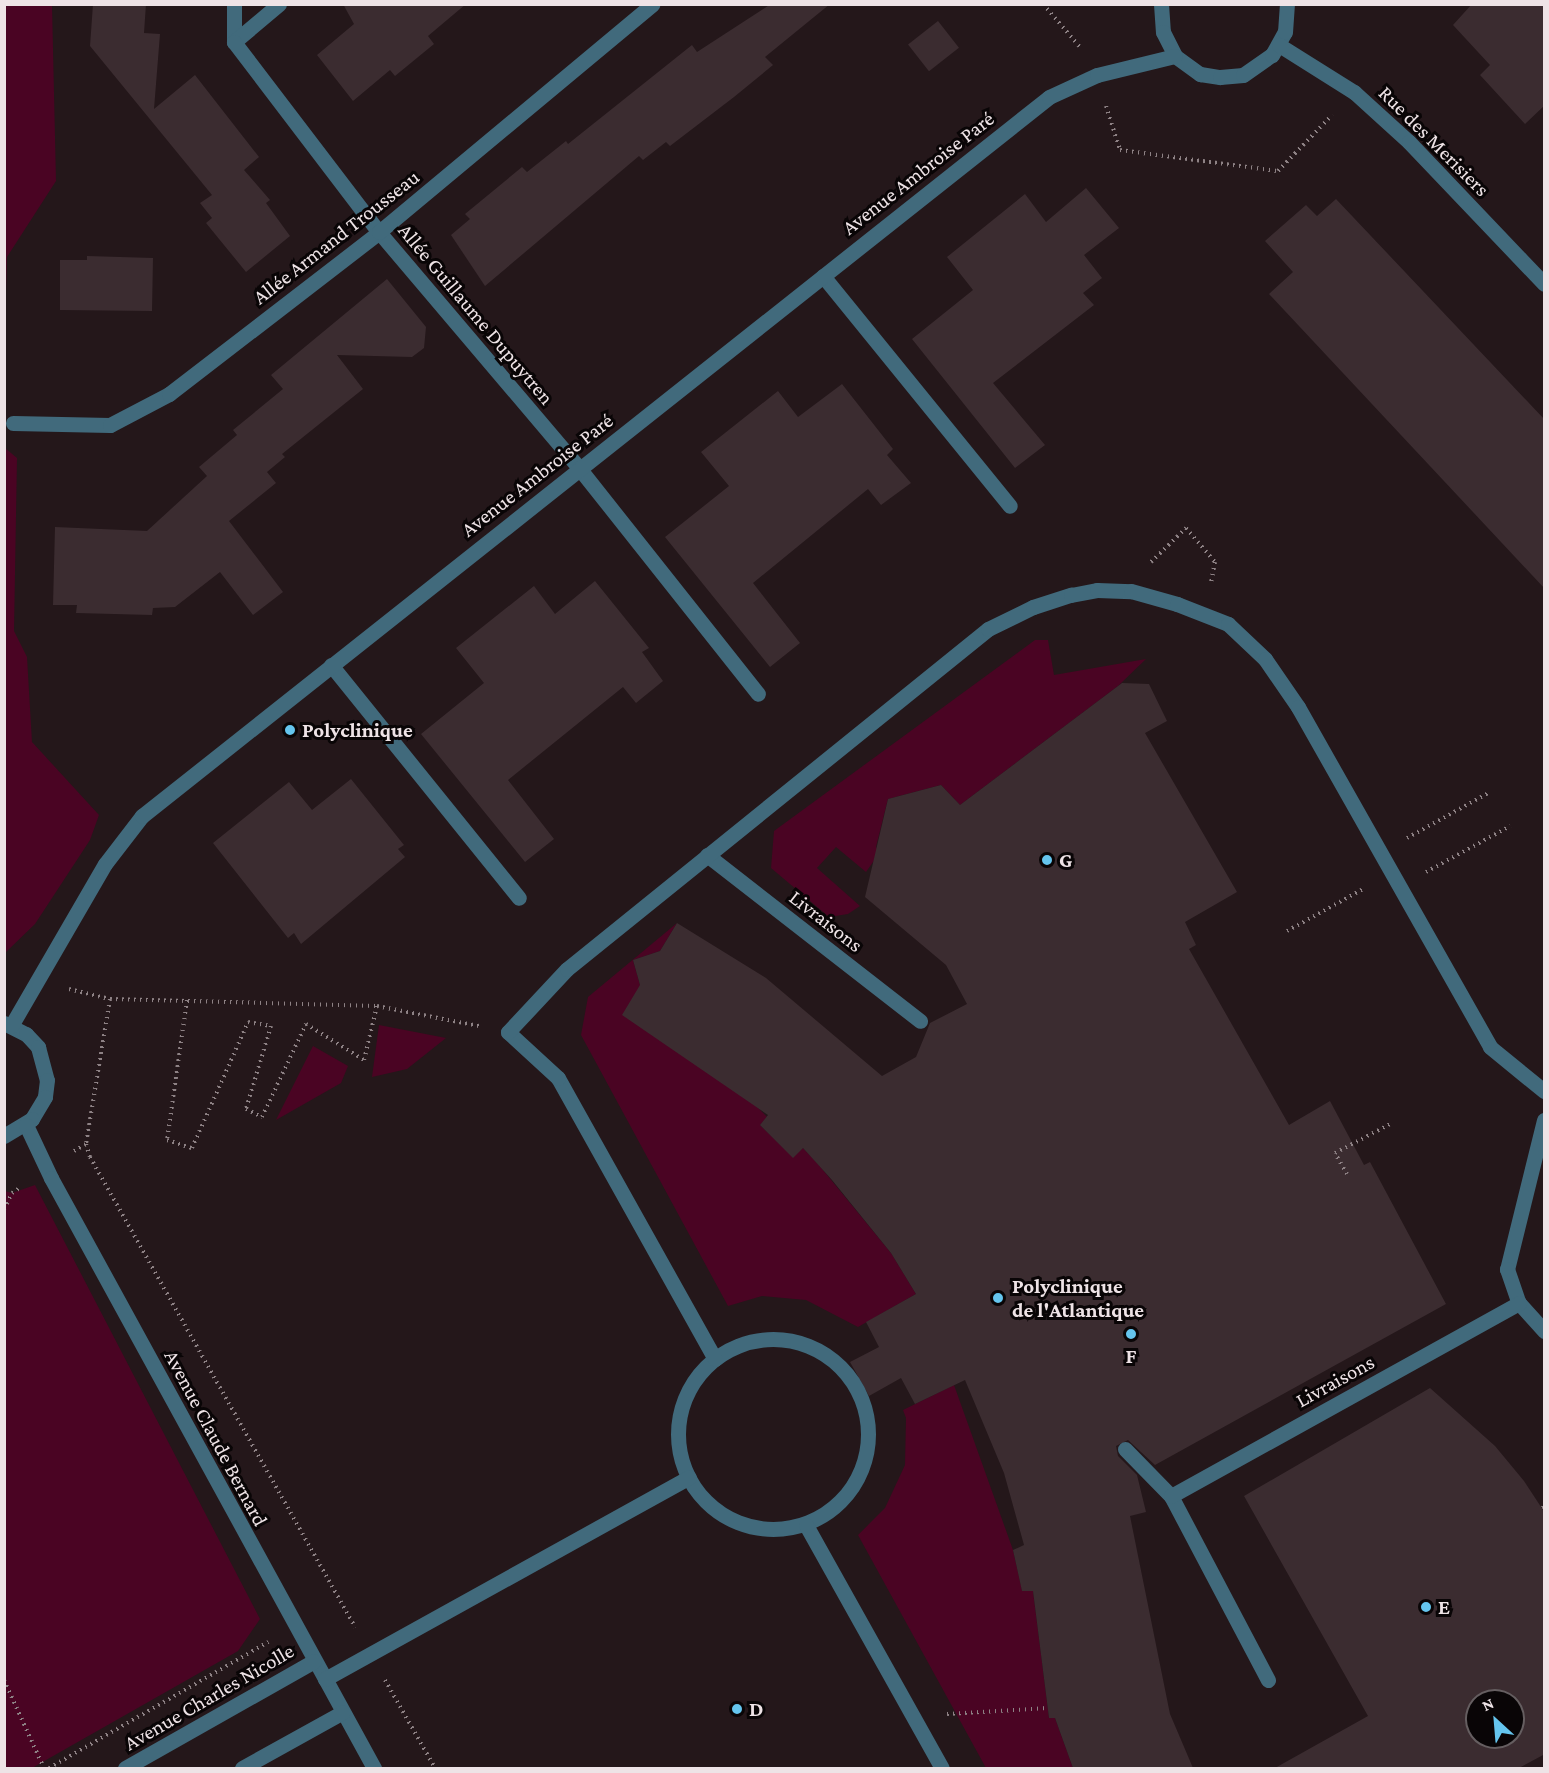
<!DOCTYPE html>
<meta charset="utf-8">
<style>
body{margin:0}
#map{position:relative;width:1549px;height:1773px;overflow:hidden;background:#24171a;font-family:"Crimson Pro",serif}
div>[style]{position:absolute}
.green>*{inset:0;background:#4a0423}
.building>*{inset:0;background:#3b2c30;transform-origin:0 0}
.path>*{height:4px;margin-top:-2px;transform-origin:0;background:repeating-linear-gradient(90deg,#8e8285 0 1.5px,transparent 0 6px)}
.minor>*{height:15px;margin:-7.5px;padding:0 7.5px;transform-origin:7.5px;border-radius:7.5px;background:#416a7c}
.minor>.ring{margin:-7.5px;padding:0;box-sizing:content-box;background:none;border:15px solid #416a7c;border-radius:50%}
.dots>*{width:16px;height:16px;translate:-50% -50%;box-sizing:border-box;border:3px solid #090506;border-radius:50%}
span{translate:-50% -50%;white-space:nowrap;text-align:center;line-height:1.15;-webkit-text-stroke:6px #090506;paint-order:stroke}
.street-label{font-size:21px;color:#eee3e6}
.poi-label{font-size:21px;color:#eee3e6;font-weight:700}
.left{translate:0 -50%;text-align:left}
.frame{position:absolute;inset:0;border:6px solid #eee3e6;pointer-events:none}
.north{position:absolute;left:1465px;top:1689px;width:60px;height:60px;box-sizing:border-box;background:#090506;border:2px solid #655e60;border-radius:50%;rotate:334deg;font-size:16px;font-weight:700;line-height:24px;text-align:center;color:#eee3e6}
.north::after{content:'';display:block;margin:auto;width:21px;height:27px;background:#65c5ee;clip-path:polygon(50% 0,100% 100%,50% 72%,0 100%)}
</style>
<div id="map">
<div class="green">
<div style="clip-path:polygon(5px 4px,52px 5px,56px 181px,7px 257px,5px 323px)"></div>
<div style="clip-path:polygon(5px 448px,17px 458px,14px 631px,27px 657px,32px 742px,99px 815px,90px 840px,35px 924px,5px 953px)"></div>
<div style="clip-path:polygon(1035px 640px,1048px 640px,1054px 675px,1146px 659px,1118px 686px,960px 805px,941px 785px,888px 799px,876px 847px,880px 852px,866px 872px,836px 847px,817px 868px,860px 906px,848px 914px,829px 917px,771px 868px,774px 831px)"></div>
<div style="clip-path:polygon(677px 923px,660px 951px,633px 960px,640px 985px,767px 1117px,760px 1125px,793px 1157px,803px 1148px,818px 1164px,891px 1253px,916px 1294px,858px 1327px,806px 1300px,762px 1296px,728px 1306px,581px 1035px,588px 997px)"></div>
<div style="clip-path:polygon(379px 1025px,446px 1038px,407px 1069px,372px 1077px)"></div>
<div style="clip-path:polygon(313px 1046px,348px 1066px,341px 1083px,276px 1120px)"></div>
<div style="clip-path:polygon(35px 1185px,260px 1619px,238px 1651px,32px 1768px,5px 1768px,5px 1191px,12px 1193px)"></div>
<div style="clip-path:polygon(954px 1385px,1013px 1550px,1022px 1590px,1033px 1591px,1049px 1718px,1055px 1718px,1073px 1768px,986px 1768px,858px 1535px,885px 1508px,905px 1465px,906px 1418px,903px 1410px)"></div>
</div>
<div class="building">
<div style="clip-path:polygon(93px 4px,146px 4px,144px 33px,160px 34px,154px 109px,195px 75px,259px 157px,244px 170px,270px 200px,266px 203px,290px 236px,246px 272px,206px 223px,212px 218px,200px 203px,212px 195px,90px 46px)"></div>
<div style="clip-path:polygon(343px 4px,466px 4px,428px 36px,434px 44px,395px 76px,390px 70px,353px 101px,317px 55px,354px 24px)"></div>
<div style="clip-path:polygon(771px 4px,830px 4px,765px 57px,773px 65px,734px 97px,670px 146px,666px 142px,643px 160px,639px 156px,485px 286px,451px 235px,470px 219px,465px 214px,522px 167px,527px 172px,566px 141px,568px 144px,692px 45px,697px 52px)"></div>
<div style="clip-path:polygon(1472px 4px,1545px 4px,1545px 105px,1525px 124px,1480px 75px,1490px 65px,1453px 25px)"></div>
<div style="left:938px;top:21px;width:34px;height:38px;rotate:52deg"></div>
<div style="clip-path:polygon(1086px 188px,1119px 228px,1084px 255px,1102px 278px,1083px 293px,1094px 305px,993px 383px,1045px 445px,1015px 468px,912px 339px,973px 290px,947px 257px,1025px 194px,1046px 222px)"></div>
<div style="clip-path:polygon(1336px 199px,1545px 420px,1545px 589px,1269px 294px,1293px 272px,1265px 241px,1306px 205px,1317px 216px)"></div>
<div style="clip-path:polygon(87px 256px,153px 258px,152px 311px,60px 310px,60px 260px,87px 260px)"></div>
<div style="clip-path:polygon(387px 279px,426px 327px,424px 348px,412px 357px,337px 355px,363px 389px,282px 454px,285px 457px,267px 472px,276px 483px,229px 521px,283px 592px,253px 615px,220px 572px,175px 607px,153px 608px,152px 615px,76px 613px,77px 605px,53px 605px,55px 527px,147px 531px,207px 476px,199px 467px,237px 435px,233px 430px,283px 389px,271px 375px)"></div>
<div style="clip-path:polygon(842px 384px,893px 449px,887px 455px,911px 483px,881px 505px,868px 489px,753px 583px,800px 643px,770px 667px,665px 537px,729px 486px,701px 452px,778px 391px,798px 417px)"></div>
<div style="clip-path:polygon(595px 581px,649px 648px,642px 652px,663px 681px,636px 703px,623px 687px,508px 780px,554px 839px,525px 862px,421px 734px,484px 683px,456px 648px,534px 586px,555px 614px)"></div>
<div style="clip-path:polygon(1122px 683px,1149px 684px,1167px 721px,1145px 733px,1237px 892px,1185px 922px,1196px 945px,1189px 949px,1289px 1125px,1330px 1101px,1364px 1165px,1370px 1162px,1446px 1304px,1155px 1465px,1128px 1440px,1116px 1446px,1118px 1456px,1137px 1475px,1146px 1512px,1130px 1516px,1170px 1714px,1193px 1768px,1073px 1768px,1055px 1718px,1049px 1718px,1033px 1591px,1022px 1591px,1013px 1550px,1024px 1545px,1004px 1473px,965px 1380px,915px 1404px,901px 1378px,869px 1396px,850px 1362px,879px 1347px,866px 1322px,916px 1294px,891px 1253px,832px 1180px,803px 1148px,793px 1158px,760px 1125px,768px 1115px,622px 1015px,640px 985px,633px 960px,660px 951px,677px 923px,766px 978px,882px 1076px,916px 1057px,930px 1023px,967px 1004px,946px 965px,865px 897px,888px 799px,941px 785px,960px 805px)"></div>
<div style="clip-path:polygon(351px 779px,404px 845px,398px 849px,405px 857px,301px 944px,294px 933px,288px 938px,213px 843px,289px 782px,312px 810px)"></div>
<div style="clip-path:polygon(evenodd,1430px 1388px,1495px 1446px,1524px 1481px,1545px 1513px,1545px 1754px,1519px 1768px,1275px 1768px,1368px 1716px,1244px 1496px,1430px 1388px,1477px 1701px,1513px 1701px,1513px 1737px,1477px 1737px,1477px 1701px)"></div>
</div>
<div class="path">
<div style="left:1043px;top:4px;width:57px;rotate:49.3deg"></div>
<div style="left:1106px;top:106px;width:46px;rotate:72.3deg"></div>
<div style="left:1120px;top:150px;width:159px;rotate:7.6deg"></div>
<div style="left:1278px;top:171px;width:78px;rotate:-46deg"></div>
<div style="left:1151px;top:562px;width:49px;rotate:-44.2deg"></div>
<div style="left:1186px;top:528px;width:45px;rotate:49.5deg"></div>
<div style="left:1215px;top:562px;width:20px;rotate:101deg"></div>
<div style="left:1407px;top:838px;width:95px;rotate:-29deg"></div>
<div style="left:1426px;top:872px;width:96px;rotate:-28.7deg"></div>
<div style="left:1287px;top:931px;width:89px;rotate:-28.9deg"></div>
<div style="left:69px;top:989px;width:42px;rotate:13.7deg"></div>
<div style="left:110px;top:999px;width:267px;rotate:1.5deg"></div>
<div style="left:377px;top:1006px;width:104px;rotate:11.1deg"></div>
<div style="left:110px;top:999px;width:147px;rotate:99.4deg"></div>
<div style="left:86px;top:1144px;width:14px;rotate:73deg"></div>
<div style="left:90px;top:1157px;width:540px;rotate:60.58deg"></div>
<div style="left:187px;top:1000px;width:141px;rotate:98.1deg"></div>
<div style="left:167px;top:1140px;width:26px;rotate:18deg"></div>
<div style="left:192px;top:1148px;width:138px;rotate:-66deg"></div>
<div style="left:248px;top:1022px;width:23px;rotate:10deg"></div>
<div style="left:271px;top:1026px;width:87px;rotate:106.8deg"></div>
<div style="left:246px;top:1109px;width:18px;rotate:27deg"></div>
<div style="left:262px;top:1117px;width:103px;rotate:-64.7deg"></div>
<div style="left:306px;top:1024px;width:68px;rotate:31.8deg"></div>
<div style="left:364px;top:1060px;width:56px;rotate:-76.5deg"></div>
<div style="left:74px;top:1151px;width:14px;rotate:-30deg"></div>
<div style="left:1347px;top:1174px;width:24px;rotate:-120deg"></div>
<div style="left:1335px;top:1153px;width:64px;rotate:-27.8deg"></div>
<div style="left:4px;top:1209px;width:18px;rotate:-63deg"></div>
<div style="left:12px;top:1193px;width:11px;rotate:-34deg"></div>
<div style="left:854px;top:1382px;width:6px;rotate:-39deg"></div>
<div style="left:1542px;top:1508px;width:2px;rotate:-27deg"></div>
<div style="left:4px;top:1680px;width:97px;rotate:65.6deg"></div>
<div style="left:385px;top:1680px;width:101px;rotate:60.4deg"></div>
<div style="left:947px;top:1714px;width:100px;rotate:-3.4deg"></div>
<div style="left:49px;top:1768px;width:253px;rotate:-29.9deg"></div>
</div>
<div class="minor">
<div style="left:234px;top:4px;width:38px;rotate:90deg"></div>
<div style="left:279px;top:4px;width:59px;rotate:139.8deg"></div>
<div style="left:234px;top:42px;width:239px;rotate:52.7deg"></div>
<div style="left:379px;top:232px;width:309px;rotate:49.7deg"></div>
<div style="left:579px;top:468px;width:288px;rotate:51.6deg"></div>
<div style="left:1161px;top:4px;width:28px;rotate:86deg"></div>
<div style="left:1163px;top:32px;width:27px;rotate:63deg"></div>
<div style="left:1175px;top:56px;width:31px;rotate:36deg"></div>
<div style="left:1200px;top:74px;width:20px;rotate:9deg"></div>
<div style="left:1220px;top:77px;width:23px;rotate:-5deg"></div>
<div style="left:1243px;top:75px;width:35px;rotate:-35deg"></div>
<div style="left:1272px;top:55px;width:26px;rotate:-61deg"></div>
<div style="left:1285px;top:32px;width:28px;rotate:-86deg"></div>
<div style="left:1279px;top:45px;width:89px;rotate:32.1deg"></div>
<div style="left:1354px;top:92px;width:74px;rotate:42.3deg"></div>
<div style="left:1409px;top:142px;width:196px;rotate:46.4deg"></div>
<div style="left:823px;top:276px;width:296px;rotate:50.9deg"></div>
<div style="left:13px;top:423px;width:97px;rotate:1.2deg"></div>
<div style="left:110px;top:425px;width:67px;rotate:-27.7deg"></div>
<div style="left:169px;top:394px;width:265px;rotate:-37.6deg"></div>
<div style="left:379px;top:232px;width:356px;rotate:-39.8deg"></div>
<div style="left:331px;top:665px;width:299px;rotate:51.1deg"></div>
<div style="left:707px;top:855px;width:270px;rotate:37.9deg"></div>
<div style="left:4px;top:1023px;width:25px;rotate:27deg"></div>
<div style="left:26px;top:1034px;width:18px;rotate:47deg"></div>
<div style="left:38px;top:1047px;width:34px;rotate:75deg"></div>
<div style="left:47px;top:1080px;width:17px;rotate:97deg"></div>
<div style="left:45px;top:1097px;width:26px;rotate:121deg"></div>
<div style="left:32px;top:1119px;width:33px;rotate:149deg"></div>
<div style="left:11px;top:1026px;width:187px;rotate:-59.9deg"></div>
<div style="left:105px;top:864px;width:61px;rotate:-52.4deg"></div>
<div style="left:142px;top:816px;width:1157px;rotate:-38.4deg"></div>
<div style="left:1049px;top:97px;width:53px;rotate:-24.6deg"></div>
<div style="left:1097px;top:75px;width:80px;rotate:-13.7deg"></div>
<div style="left:1544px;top:1120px;width:154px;rotate:103.9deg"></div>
<div style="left:1507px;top:1269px;width:36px;rotate:71deg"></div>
<div style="left:1519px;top:1303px;width:38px;rotate:48deg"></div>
<div style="left:26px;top:1125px;width:59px;rotate:64.7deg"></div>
<div style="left:51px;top:1178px;width:673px;rotate:61.3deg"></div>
<div class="ring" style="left:678px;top:1339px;width:175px;height:175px"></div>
<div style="left:715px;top:1359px;width:322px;rotate:-119.2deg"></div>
<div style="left:558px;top:1078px;width:68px;rotate:-137.4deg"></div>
<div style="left:508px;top:1032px;width:86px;rotate:-46.9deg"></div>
<div style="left:567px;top:969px;width:541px;rotate:-38.92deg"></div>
<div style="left:988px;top:629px;width:50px;rotate:-26.1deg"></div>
<div style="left:1033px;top:607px;width:40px;rotate:-18deg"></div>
<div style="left:1071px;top:595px;width:26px;rotate:-11deg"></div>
<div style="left:1097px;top:590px;width:34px;rotate:2deg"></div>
<div style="left:1131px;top:591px;width:48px;rotate:15.8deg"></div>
<div style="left:1177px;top:604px;width:55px;rotate:21.4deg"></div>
<div style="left:1228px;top:624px;width:51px;rotate:43.4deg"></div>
<div style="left:1265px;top:659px;width:58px;rotate:55.5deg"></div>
<div style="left:1298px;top:707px;width:390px;rotate:60.5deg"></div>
<div style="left:1490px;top:1047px;width:70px;rotate:39.2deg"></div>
<div style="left:1125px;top:1449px;width:66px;rotate:45.6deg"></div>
<div style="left:1171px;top:1496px;width:208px;rotate:62.2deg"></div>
<div style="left:1171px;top:1496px;width:398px;rotate:-29deg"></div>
<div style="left:806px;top:1525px;width:278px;rotate:60.8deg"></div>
<div style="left:325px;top:1679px;width:416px;rotate:-29deg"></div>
<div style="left:125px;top:1768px;width:217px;rotate:-29.5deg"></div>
<div style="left:242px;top:1768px;width:115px;rotate:-29deg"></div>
</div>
<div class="dots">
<div style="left:290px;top:730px;background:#65c5ee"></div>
<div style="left:1047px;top:860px;background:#65c5ee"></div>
<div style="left:998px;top:1298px;background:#65c5ee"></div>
<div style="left:1131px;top:1334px;background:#65c5ee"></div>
<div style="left:1426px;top:1607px;background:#65c5ee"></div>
<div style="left:737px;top:1709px;background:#65c5ee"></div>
</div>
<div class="street-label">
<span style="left:1434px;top:141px;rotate:45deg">Rue des Merisiers</span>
<span style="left:918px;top:173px;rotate:-38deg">Avenue Ambroise Paré</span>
<span style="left:336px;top:237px;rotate:-38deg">Allée Armand Trousseau</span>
<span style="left:476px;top:314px;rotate:50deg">Allée Guillaume Dupuytren</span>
<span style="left:537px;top:475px;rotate:-38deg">Avenue Ambroise Paré</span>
<span style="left:826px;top:921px;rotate:38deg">Livraisons</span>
<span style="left:1335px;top:1381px;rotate:-29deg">Livraisons</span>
<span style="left:216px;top:1438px;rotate:62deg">Avenue Claude Bernard</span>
<span style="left:209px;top:1697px;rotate:-30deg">Avenue Charles Nicolle</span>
</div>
<div class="poi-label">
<span class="left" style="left:302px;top:730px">Polyclinique</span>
<span class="left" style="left:1059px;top:860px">G</span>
<span class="left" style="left:1012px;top:1298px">Polyclinique<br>de l'Atlantique</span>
<span style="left:1131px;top:1356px">F</span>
<span class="left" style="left:1438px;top:1607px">E</span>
<span class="left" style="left:749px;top:1709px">D</span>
</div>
<div class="frame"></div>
<div class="north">N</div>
</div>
